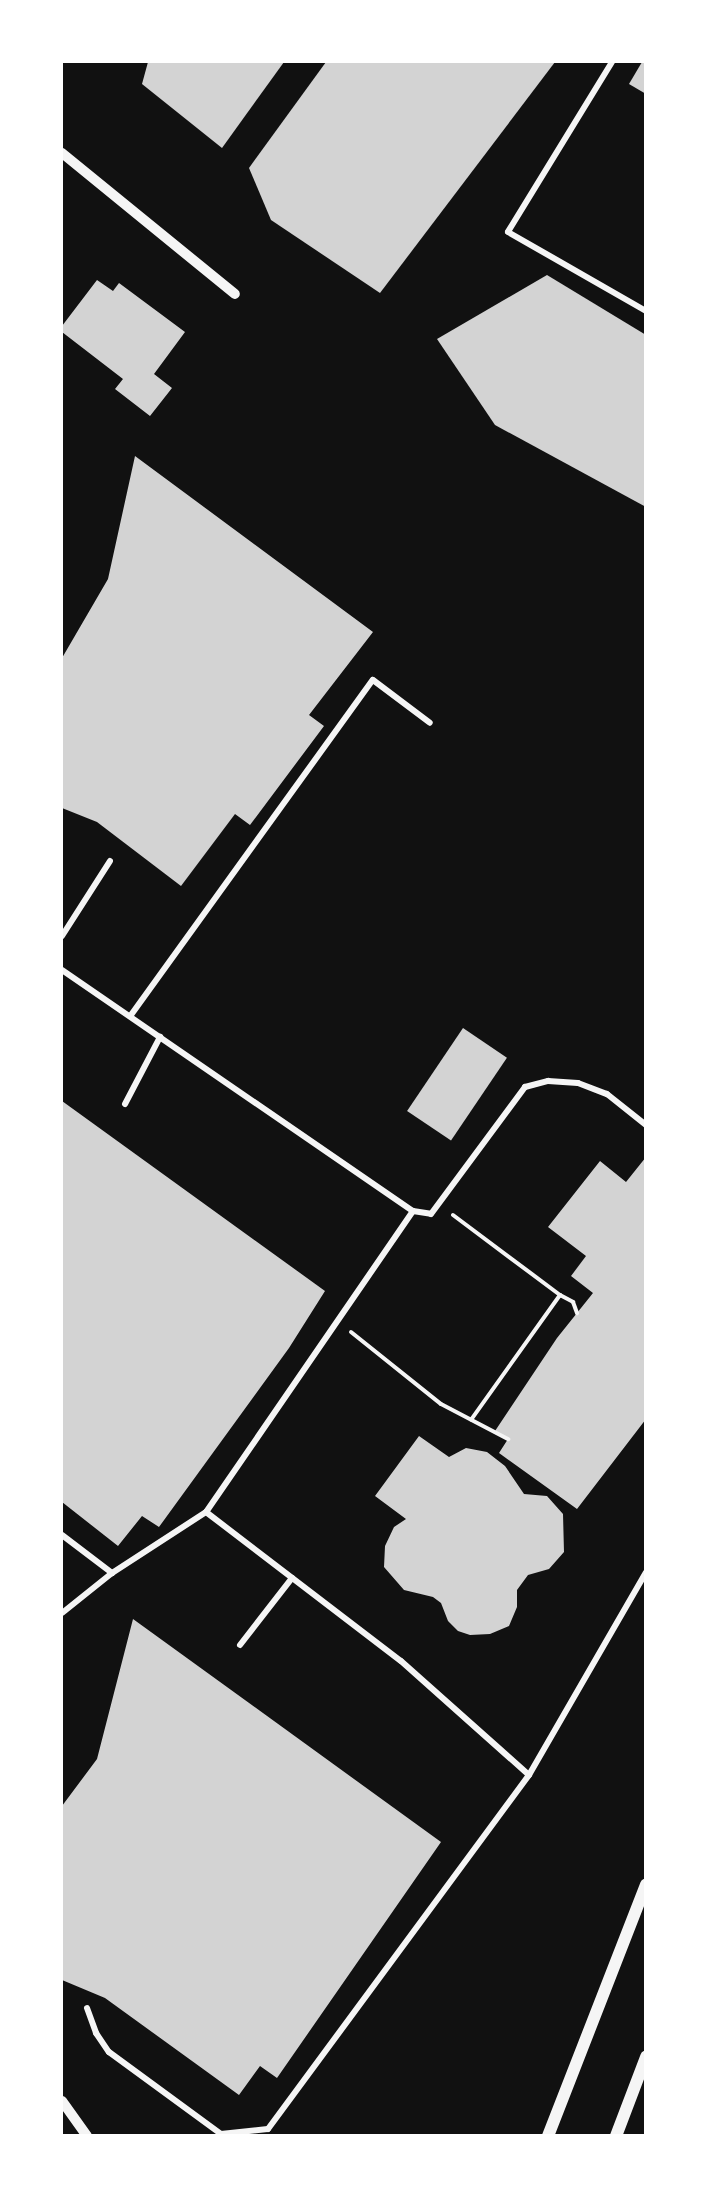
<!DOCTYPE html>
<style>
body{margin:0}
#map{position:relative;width:707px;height:2197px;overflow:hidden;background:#111;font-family:"Public Sans",sans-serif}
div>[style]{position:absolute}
.building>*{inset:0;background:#d3d3d3;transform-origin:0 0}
.path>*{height:4px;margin:-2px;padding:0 2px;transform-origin:2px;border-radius:2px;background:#f5f5f5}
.minor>*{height:6px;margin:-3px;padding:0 3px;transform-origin:3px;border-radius:3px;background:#f5f5f5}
.tertiary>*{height:10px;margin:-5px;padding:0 5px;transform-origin:5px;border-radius:5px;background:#f5f5f5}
.secondary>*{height:12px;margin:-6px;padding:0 6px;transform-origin:6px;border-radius:6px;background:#f5f5f5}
span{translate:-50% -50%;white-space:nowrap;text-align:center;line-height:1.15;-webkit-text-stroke:4.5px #fff;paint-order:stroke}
.frame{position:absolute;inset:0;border:63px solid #fff;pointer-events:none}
</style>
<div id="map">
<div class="building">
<div style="clip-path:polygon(148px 62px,284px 62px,222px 148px,142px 84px)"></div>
<div style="clip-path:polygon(326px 62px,555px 62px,380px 293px,271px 220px,249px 168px)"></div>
<div style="clip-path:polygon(642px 62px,646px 62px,646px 94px,629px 84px)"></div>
<div style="clip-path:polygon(547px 275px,646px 335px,646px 507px,495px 425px,437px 339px)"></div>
<div style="clip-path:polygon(97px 280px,113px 291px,119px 283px,185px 332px,154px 374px,172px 388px,150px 416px,115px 389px,123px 379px,62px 332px,62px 326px)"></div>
<div style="clip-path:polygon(135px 456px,373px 632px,309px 715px,324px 726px,250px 825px,235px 814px,181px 886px,97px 822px,62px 808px,62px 658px,108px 579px)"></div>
<div style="left:463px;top:1028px;width:53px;height:100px;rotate:34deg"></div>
<div style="clip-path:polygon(62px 1101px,325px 1291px,289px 1348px,159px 1527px,142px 1516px,118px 1546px,62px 1502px)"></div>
<div style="clip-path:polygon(646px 1157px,646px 1419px,577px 1509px,499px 1453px,508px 1439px,495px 1431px,557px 1338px,593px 1293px,571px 1276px,586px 1256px,548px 1227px,600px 1161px,626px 1182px)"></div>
<div style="clip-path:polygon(419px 1436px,449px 1457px,466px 1448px,487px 1452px,505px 1466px,524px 1494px,547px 1496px,563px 1514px,564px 1552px,549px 1569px,528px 1575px,517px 1590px,517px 1607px,509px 1626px,490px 1634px,470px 1635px,458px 1631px,448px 1621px,441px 1603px,433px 1597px,404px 1590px,384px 1567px,385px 1546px,394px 1527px,406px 1519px,375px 1496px)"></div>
<div style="clip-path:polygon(133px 1619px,441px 1842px,277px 2078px,260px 2066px,239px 2095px,105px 1998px,62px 1980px,62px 1806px,97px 1759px)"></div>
</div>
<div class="path">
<div style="left:453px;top:1215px;width:134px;rotate:36.8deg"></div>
<div style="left:560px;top:1295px;width:153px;rotate:125.5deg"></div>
<div style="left:560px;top:1295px;width:15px;rotate:28deg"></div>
<div style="left:573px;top:1302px;width:12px;rotate:70deg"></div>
<div style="left:351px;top:1332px;width:115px;rotate:38.7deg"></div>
<div style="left:441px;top:1404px;width:76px;rotate:27.6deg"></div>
</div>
<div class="minor">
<div style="left:612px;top:62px;width:199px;rotate:121.5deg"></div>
<div style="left:508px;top:232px;width:159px;rotate:29.8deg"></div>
<div style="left:62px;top:936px;width:89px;rotate:-57.4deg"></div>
<div style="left:62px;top:970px;width:426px;rotate:34.5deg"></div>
<div style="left:413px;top:1211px;width:365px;rotate:124.5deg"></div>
<div style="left:206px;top:1512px;width:112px;rotate:147deg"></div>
<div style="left:112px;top:1573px;width:64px;rotate:141.3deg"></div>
<div style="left:131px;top:1015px;width:413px;rotate:-54.2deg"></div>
<div style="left:373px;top:680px;width:71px;rotate:37deg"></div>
<div style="left:125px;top:1104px;width:76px;rotate:-62.4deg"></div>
<div style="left:413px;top:1211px;width:18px;rotate:9deg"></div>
<div style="left:431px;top:1214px;width:158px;rotate:-53.5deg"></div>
<div style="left:525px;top:1087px;width:24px;rotate:-15deg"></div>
<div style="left:548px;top:1081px;width:30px;rotate:4deg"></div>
<div style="left:578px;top:1083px;width:31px;rotate:21deg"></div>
<div style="left:607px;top:1094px;width:50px;rotate:38.5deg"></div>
<div style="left:206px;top:1512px;width:245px;rotate:37.4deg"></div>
<div style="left:401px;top:1661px;width:171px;rotate:41.7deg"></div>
<div style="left:62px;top:1535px;width:63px;rotate:37.2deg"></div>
<div style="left:240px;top:1645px;width:85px;rotate:-52.2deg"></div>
<div style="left:87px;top:2008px;width:27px;rotate:70deg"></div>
<div style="left:96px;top:2033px;width:23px;rotate:56deg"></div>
<div style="left:109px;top:2052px;width:139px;rotate:36.2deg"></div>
<div style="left:221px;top:2134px;width:47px;rotate:-6.1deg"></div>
<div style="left:268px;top:2129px;width:440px;rotate:-53.6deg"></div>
<div style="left:529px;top:1775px;width:234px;rotate:-60deg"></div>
</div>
<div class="tertiary">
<div style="left:62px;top:153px;width:223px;rotate:39.2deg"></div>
<div style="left:62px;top:2101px;width:43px;rotate:54.5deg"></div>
</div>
<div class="secondary">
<div style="left:548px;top:2136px;width:270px;rotate:-68.7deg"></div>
<div style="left:616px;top:2136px;width:85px;rotate:-69.2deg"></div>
</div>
<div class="frame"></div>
</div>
